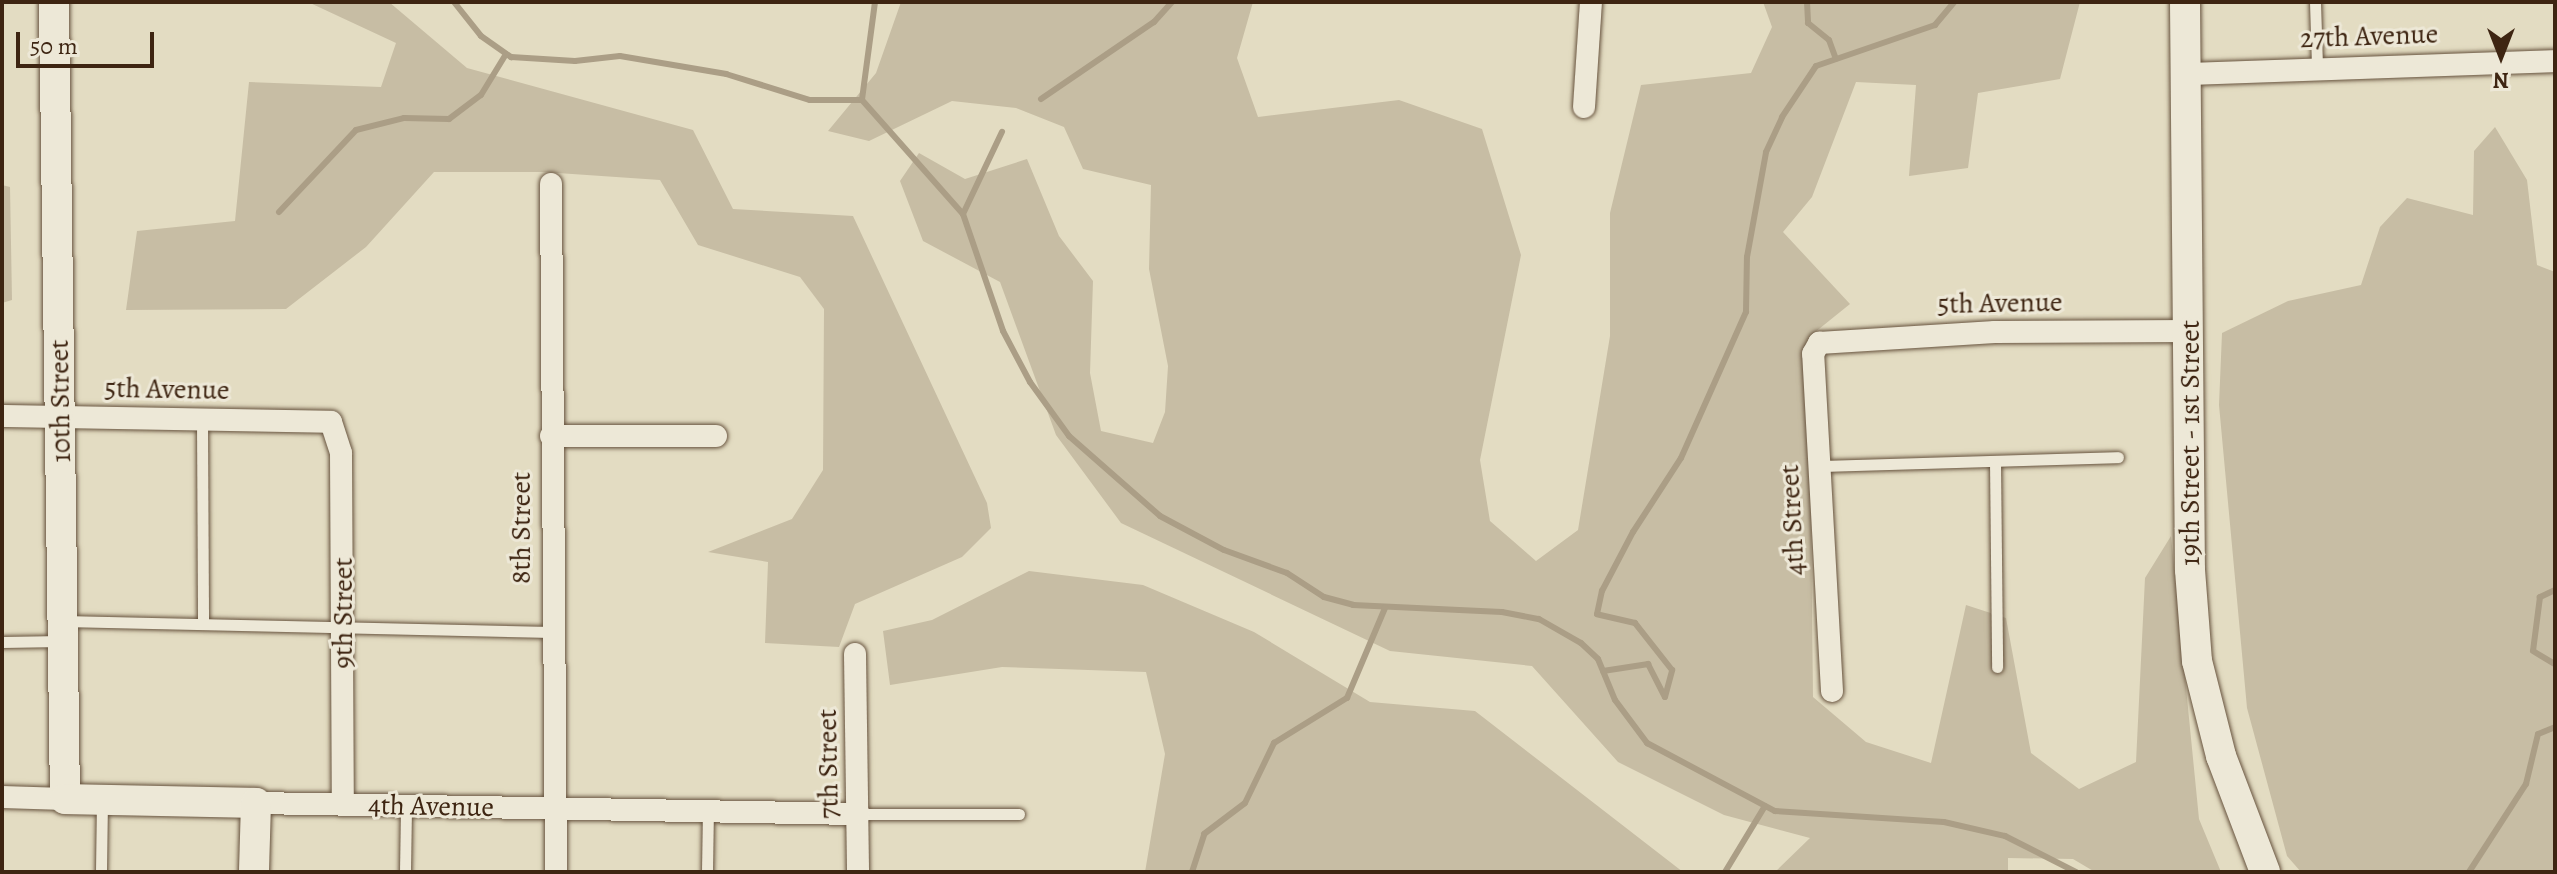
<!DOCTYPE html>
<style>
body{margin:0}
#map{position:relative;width:2557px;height:874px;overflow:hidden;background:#e3dcc2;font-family:Alegreya,serif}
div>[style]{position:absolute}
.green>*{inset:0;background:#c7bda4}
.stream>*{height:6px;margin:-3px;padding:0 3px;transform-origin:3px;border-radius:3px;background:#ab9e86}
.roads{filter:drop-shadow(0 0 2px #67533e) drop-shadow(0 0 2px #67533e)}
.lane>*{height:11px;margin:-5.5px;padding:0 5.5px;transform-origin:5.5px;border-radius:5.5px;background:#ede8d7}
.street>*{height:22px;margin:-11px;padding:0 11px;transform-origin:11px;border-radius:11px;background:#ede8d7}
.secondary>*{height:30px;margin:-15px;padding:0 15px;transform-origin:15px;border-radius:15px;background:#ede8d7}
span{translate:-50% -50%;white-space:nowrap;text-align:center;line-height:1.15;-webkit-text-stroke:6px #ede8d7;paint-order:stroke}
.street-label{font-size:28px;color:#3e2512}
.frame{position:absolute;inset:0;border:4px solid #3e2512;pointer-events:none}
.north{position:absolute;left:2461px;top:16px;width:80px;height:80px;-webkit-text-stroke:6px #ede8d7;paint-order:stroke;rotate:180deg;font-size:22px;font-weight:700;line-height:32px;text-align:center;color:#3e2512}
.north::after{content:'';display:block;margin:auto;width:28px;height:36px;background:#3e2512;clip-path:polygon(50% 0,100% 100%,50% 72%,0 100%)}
.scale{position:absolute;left:16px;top:32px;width:138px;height:36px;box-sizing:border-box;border:4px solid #3e2512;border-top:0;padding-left:10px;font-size:24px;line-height:28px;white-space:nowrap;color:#3e2512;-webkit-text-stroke:6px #ede8d7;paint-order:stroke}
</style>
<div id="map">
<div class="green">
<div style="clip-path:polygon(308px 2px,389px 2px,467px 68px,693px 130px,733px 209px,853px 216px,987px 503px,991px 528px,962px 557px,855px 604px,839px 647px,765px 643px,768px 562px,708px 552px,792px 519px,823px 470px,824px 309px,800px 277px,698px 245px,660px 180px,543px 172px,434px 172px,366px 247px,286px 309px,126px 310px,137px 231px,235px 221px,249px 82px,381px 87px,396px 43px)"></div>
<div style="clip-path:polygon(901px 2px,1253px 2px,1237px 58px,1258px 117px,1399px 100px,1482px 129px,1521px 255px,1480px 460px,1490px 521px,1536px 561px,1578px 530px,1610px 336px,1610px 213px,1641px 85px,1751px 73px,1772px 27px,1763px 2px,2080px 2px,2060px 79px,1978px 93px,1968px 168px,1909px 176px,1916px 85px,1856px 82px,1812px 197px,1783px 232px,1850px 304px,1809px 337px,1813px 697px,1866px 742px,1931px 763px,1966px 605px,2006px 618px,2031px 753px,2079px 789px,2136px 762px,2145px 578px,2171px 536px,2199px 819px,2221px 872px,2095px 872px,2073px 859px,2008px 858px,2008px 872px,1775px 872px,1810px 838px,1724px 815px,1618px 762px,1532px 666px,1390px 651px,1121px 523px,1056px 435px,1000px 282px,923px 241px,900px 181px,919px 153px,965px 179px,1027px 159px,1059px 236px,1093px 281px,1090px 373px,1101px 431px,1153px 443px,1165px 412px,1168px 366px,1149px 269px,1151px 185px,1083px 169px,1064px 127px,1016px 108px,952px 101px,869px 141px,828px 131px,876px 73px)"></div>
<div style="clip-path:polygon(2495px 127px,2527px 180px,2537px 265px,2555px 272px,2555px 872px,2301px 872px,2287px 856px,2247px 708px,2219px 405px,2222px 333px,2288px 301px,2361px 285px,2380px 227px,2407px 198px,2473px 215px,2474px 151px)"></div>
<div style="clip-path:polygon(2px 185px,10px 187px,12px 300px,2px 303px)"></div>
<div style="clip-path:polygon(1029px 571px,1143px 585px,1254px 632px,1370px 702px,1475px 711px,1683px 872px,1145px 872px,1165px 754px,1146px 672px,1002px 667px,890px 685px,883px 631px,932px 620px)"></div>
</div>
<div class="stream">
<div style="left:454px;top:2px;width:43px;rotate:51.5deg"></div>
<div style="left:481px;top:36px;width:37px;rotate:35deg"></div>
<div style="left:511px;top:57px;width:64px;rotate:3.6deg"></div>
<div style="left:575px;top:61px;width:45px;rotate:-6.3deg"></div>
<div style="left:620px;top:56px;width:108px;rotate:9.6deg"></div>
<div style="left:726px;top:74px;width:88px;rotate:17.2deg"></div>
<div style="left:810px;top:100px;width:52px"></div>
<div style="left:875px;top:2px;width:99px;rotate:97.6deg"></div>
<div style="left:862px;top:100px;width:152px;rotate:48.5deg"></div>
<div style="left:963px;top:214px;width:124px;rotate:71.1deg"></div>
<div style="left:1003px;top:331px;width:58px;rotate:62.1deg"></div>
<div style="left:1030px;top:382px;width:67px;rotate:54.2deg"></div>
<div style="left:1069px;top:436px;width:121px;rotate:41.3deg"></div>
<div style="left:1160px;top:516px;width:72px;rotate:28deg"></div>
<div style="left:1224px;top:550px;width:67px;rotate:20.1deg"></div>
<div style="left:1287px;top:573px;width:44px;rotate:33deg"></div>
<div style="left:1324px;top:597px;width:30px;rotate:15deg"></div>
<div style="left:1353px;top:605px;width:149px;rotate:2.7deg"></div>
<div style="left:1502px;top:612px;width:38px;rotate:11deg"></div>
<div style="left:1539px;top:619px;width:48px;rotate:29.7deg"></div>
<div style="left:1581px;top:643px;width:23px;rotate:43deg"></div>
<div style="left:1598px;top:659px;width:44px;rotate:67.5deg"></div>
<div style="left:1615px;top:700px;width:54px;rotate:53.3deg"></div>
<div style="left:1647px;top:743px;width:145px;rotate:28deg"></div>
<div style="left:1775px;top:811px;width:169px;rotate:3.7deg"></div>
<div style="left:1944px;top:822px;width:63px;rotate:12.9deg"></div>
<div style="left:2005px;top:836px;width:80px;rotate:26.9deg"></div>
<div style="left:1807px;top:2px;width:21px;rotate:87deg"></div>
<div style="left:1808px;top:23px;width:27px;rotate:39deg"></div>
<div style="left:1829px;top:40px;width:20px;rotate:70deg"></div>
<div style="left:1041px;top:99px;width:137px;rotate:-34.3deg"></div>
<div style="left:1154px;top:22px;width:27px;rotate:-48deg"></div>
<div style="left:279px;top:212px;width:112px;rotate:-46.8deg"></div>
<div style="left:356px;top:130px;width:49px;rotate:-14deg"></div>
<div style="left:404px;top:118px;width:45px;rotate:1.3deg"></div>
<div style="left:449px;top:119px;width:40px;rotate:-37deg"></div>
<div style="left:481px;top:95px;width:48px;rotate:-58.6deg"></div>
<div style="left:963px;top:214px;width:91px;rotate:-64.6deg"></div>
<div style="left:2555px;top:590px;width:17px;rotate:155deg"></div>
<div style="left:2540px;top:597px;width:54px;rotate:97.4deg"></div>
<div style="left:2533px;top:651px;width:26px;rotate:31deg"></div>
<div style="left:1603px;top:671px;width:46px;rotate:-8.8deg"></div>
<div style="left:1648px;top:664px;width:37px;rotate:63deg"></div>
<div style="left:1665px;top:697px;width:28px;rotate:-75deg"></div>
<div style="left:1672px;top:670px;width:60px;rotate:-128.2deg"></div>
<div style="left:1635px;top:623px;width:39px;rotate:-167deg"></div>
<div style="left:1597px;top:614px;width:24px;rotate:-78deg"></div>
<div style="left:1602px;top:591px;width:67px;rotate:-62.3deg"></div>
<div style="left:1633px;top:532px;width:88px;rotate:-57deg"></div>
<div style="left:1681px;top:458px;width:160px;rotate:-66deg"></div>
<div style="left:1746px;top:312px;width:55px;rotate:-89deg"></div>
<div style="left:1747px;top:257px;width:107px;rotate:-79.7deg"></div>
<div style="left:1766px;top:152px;width:38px;rotate:-65deg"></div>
<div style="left:1782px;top:117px;width:61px;rotate:-56.3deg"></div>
<div style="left:1816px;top:66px;width:126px;rotate:-19deg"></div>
<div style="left:1935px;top:25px;width:30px;rotate:-50deg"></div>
<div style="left:1192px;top:872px;width:40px;rotate:-72deg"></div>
<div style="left:1204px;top:834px;width:51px;rotate:-37.1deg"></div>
<div style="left:1245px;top:803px;width:67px;rotate:-64.2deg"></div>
<div style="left:1274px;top:743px;width:86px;rotate:-31.7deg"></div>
<div style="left:1347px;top:698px;width:98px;rotate:-67.1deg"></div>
<div style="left:1725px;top:872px;width:77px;rotate:-58.8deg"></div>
<div style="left:2469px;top:872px;width:105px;rotate:-57.1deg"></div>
<div style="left:2526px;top:784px;width:51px;rotate:-76.5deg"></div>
<div style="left:2538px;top:734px;width:18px;rotate:-22deg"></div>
</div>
<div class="roads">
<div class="lane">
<div style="left:2315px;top:2px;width:65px;rotate:88.2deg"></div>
<div style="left:202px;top:421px;width:200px;rotate:89.7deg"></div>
<div style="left:1995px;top:461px;width:206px;rotate:89.4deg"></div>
<div style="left:1819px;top:466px;width:299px;rotate:-1.7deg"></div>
<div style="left:63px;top:621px;width:489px;rotate:1.3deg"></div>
<div style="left:2px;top:642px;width:60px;rotate:-1deg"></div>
<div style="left:859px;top:814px;width:160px"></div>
<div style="left:101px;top:872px;width:71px;rotate:-89.2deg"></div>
<div style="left:405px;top:872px;width:66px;rotate:-89.1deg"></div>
<div style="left:707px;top:872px;width:61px;rotate:-89.1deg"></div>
</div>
<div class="street">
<div style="left:2186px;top:74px;width:369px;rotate:-2deg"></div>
<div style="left:1584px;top:107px;width:105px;rotate:-86.2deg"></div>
<div style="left:551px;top:184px;width:688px;rotate:89.58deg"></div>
<div style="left:2px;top:416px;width:329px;rotate:1deg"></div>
<div style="left:331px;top:422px;width:33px;rotate:72deg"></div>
<div style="left:341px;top:453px;width:352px;rotate:89.7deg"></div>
<div style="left:551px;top:436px;width:165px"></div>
<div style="left:855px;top:654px;width:218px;rotate:89.2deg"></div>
<div style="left:1832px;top:691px;width:338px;rotate:-93.2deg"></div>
<div style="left:1813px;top:354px;width:13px;rotate:-61deg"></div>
<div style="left:1819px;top:343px;width:176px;rotate:-3.6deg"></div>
<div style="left:1995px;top:332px;width:195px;rotate:-0.3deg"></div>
<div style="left:2px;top:797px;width:63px;rotate:1.8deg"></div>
<div style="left:256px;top:803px;width:603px;rotate:1.05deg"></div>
</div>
<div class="secondary">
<div style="left:54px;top:2px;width:797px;rotate:89.21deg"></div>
<div style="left:65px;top:799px;width:191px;rotate:1.2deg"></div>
<div style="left:256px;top:803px;width:69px;rotate:91.7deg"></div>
<div style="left:2185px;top:2px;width:568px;rotate:89.5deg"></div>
<div style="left:2190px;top:570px;width:91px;rotate:85.6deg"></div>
<div style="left:2197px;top:661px;width:98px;rotate:75.8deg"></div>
<div style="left:2221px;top:756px;width:124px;rotate:69.2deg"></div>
</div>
</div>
<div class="street-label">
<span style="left:2369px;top:36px;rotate:-2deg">27th Avenue</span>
<span style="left:2000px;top:303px;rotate:-1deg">5th Avenue</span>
<span style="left:167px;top:389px;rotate:1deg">5th Avenue</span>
<span style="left:60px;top:401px;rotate:-91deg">10th Street</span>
<span style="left:2190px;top:443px;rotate:-90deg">19th Street - 1st Street</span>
<span style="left:1792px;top:520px;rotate:-93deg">4th Street</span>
<span style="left:521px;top:528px;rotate:-90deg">8th Street</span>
<span style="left:343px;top:613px;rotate:-90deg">9th Street</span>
<span style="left:828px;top:764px;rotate:-91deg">7th Street</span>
<span style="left:431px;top:806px;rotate:1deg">4th Avenue</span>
</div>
<div class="frame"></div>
<div class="north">N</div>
<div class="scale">50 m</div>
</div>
